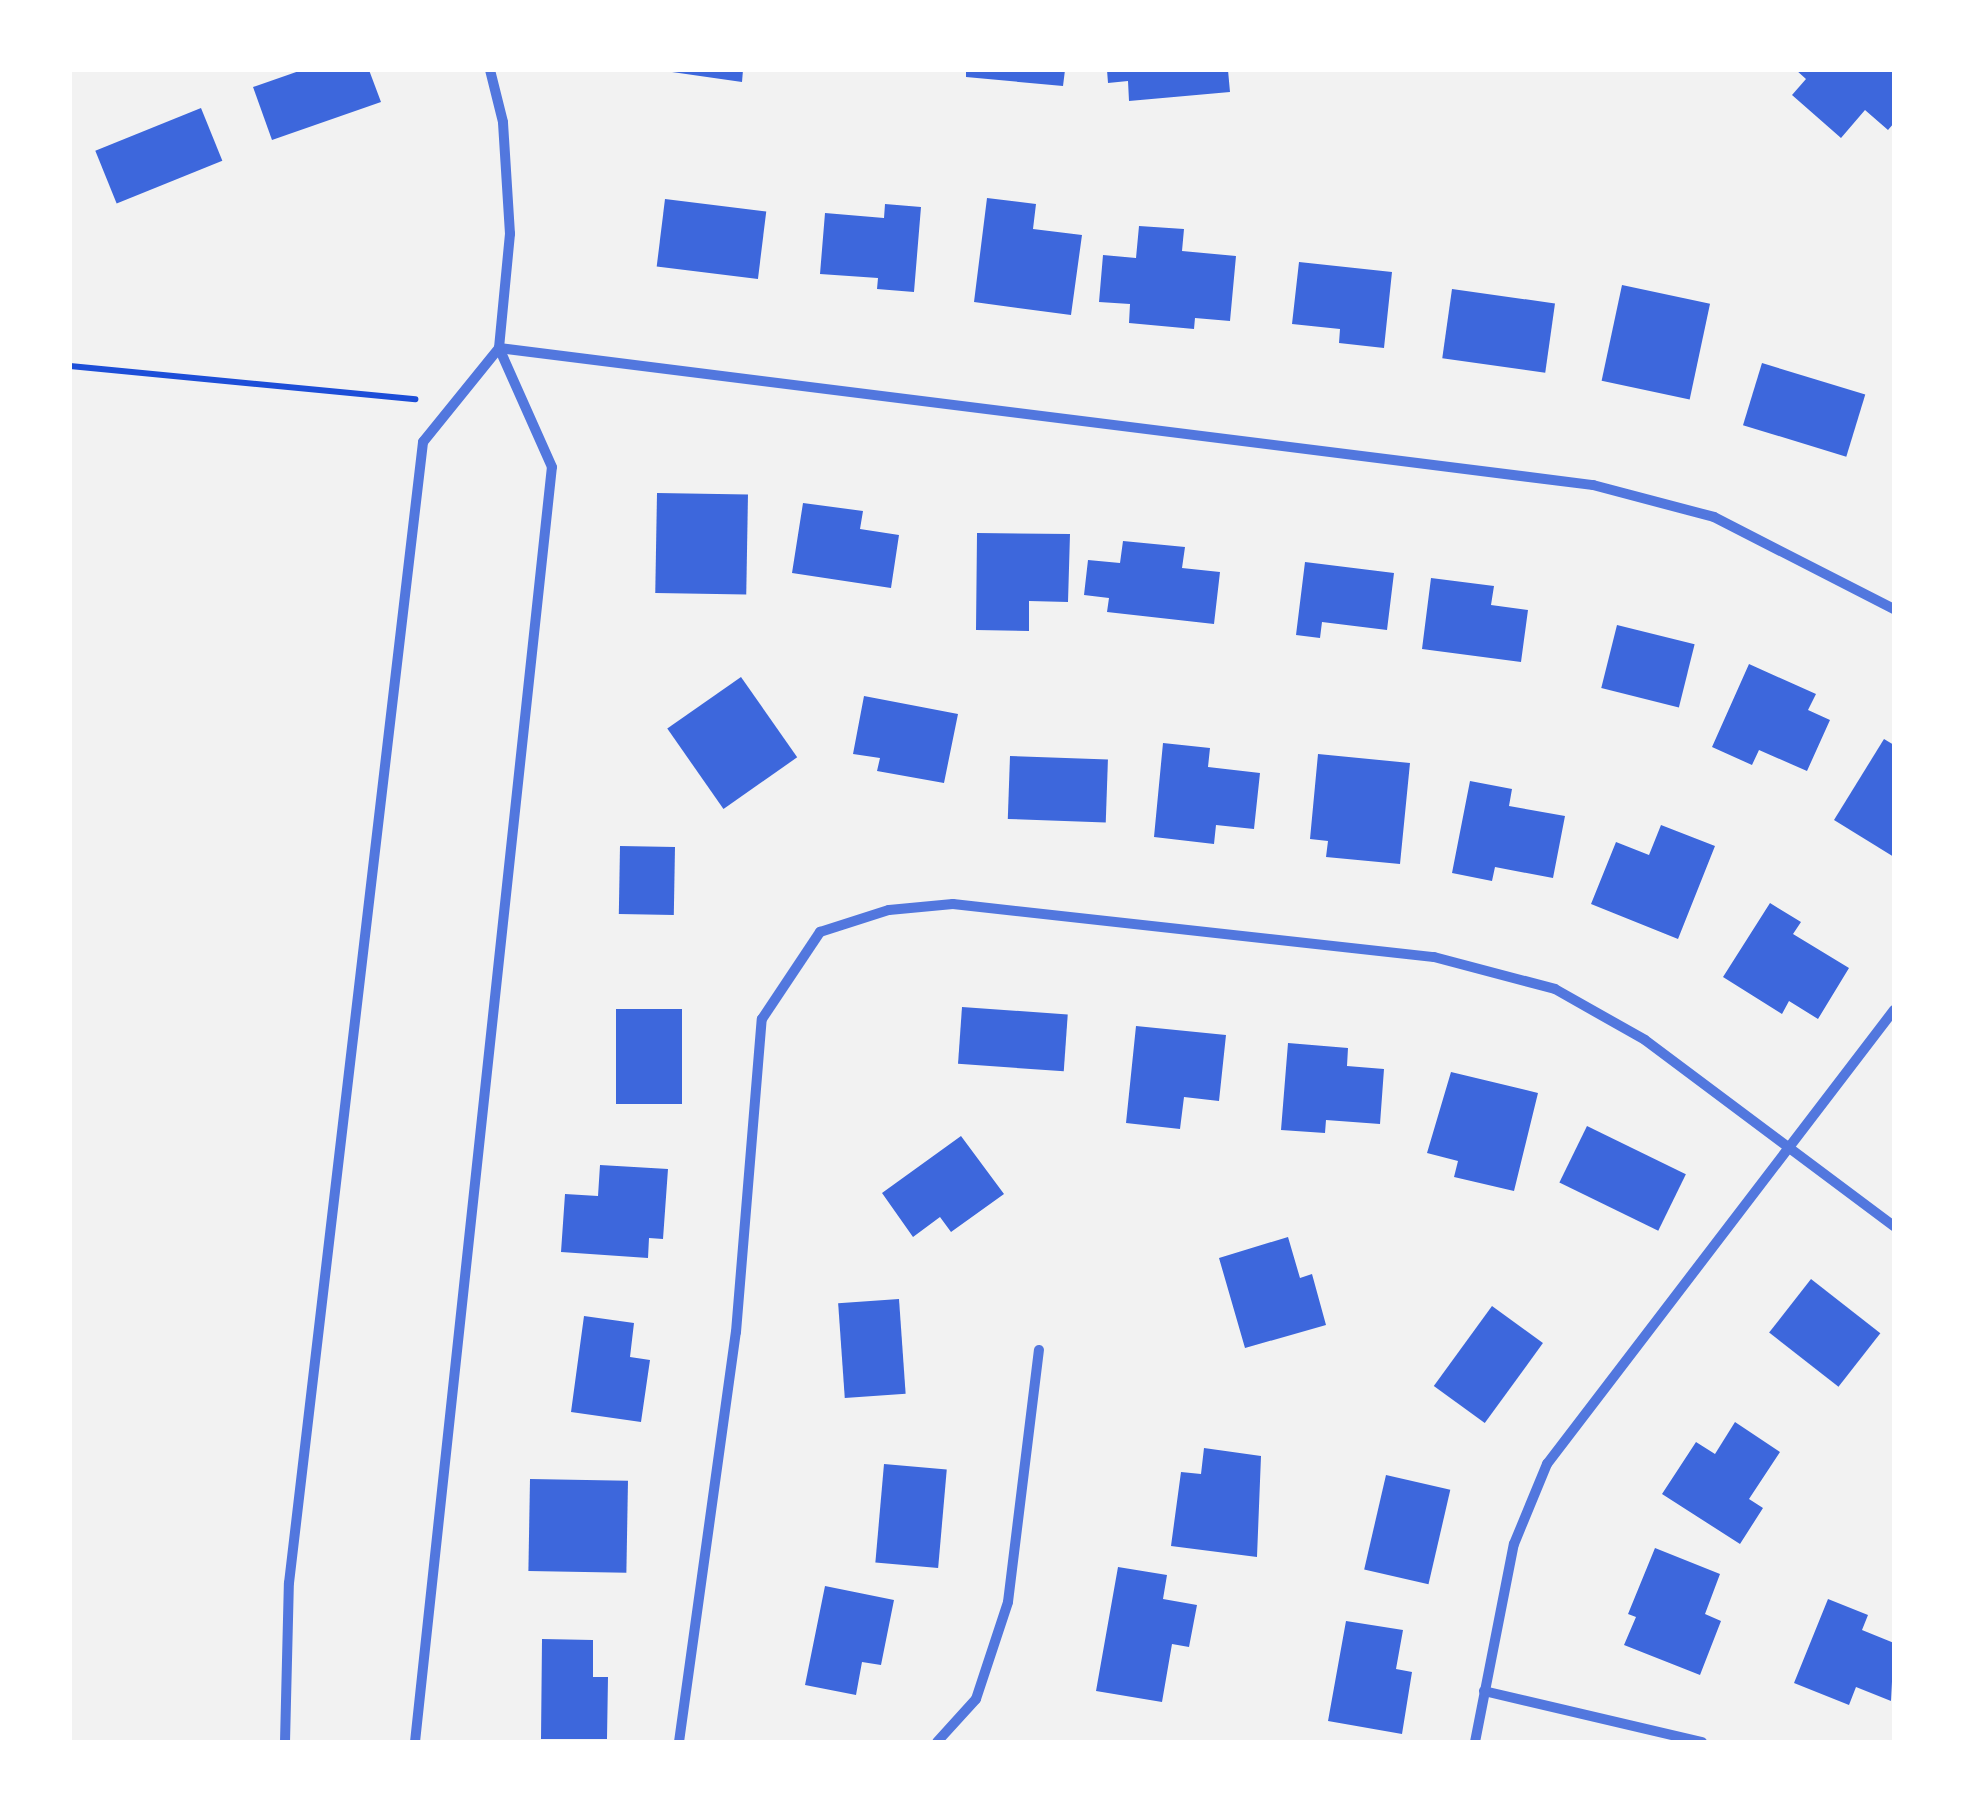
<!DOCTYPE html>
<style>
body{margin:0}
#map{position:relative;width:1964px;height:1812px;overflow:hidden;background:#f2f2f2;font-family:"Alegreya Sans",sans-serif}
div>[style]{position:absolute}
.building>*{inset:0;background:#3d67dc;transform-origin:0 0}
.path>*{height:6px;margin:-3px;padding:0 3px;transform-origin:3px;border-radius:3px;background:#1d4ed8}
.minor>*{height:10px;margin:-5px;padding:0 5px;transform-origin:5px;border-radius:5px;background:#5277de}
span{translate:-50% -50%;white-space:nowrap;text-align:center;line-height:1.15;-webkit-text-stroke:10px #fff;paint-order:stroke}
.frame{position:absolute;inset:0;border:72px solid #fff;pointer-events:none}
</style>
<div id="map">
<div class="building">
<div style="clip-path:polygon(302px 70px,369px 70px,381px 102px,272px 140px,253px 87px)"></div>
<div style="clip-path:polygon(658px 70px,743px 70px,742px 82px)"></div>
<div style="clip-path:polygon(966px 70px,1065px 70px,1063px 86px,966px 77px)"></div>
<div style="clip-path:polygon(1107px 70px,1228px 70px,1230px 92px,1129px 101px,1128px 81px,1108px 83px)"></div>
<div style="clip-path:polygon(1796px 70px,1894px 70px,1894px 123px,1888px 130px,1865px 110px,1841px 138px,1792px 95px,1806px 79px)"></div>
<div style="left:201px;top:108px;width:57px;height:114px;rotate:68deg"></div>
<div style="clip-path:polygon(987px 198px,1036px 204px,1033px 229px,1082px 235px,1071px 315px,974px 302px)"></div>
<div style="left:665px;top:199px;width:102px;height:68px;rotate:7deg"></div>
<div style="clip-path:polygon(885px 204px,921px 207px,914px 292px,877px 289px,878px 278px,820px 274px,825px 213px,884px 218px)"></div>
<div style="clip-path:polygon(1139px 226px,1184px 229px,1182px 251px,1236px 256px,1230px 321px,1195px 318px,1194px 329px,1129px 323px,1130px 304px,1099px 302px,1103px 255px,1136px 258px)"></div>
<div style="clip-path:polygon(1299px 262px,1392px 272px,1384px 348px,1339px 343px,1340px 329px,1292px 324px)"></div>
<div style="left:1622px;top:285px;width:90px;height:98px;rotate:12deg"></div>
<div style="left:1452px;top:289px;width:104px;height:70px;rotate:8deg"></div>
<div style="left:1762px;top:363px;width:108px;height:65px;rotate:17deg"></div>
<div style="left:657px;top:493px;width:91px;height:100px;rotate:1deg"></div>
<div style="clip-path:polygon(803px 503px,863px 511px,860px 529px,899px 535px,891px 588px,792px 573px)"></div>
<div style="clip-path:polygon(977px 533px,1070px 534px,1068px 602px,1029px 601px,1029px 631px,976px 630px)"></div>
<div style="clip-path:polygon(1123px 541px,1185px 547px,1182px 568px,1220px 572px,1214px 624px,1107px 612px,1109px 598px,1084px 595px,1088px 560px,1120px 563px)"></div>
<div style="clip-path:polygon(1305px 562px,1394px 573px,1387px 630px,1322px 622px,1320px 638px,1296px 635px)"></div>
<div style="clip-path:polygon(1431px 578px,1494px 586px,1491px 605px,1528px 610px,1521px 662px,1422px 649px)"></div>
<div style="left:1617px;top:625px;width:80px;height:65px;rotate:14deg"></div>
<div style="clip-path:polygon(1749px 664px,1816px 694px,1808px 710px,1830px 720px,1807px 771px,1759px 750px,1752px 765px,1712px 747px)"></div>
<div style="left:741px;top:677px;width:98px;height:90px;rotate:55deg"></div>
<div style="clip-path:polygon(864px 696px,958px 714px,944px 783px,877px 771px,880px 758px,853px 754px)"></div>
<div style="clip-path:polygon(1884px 739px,1894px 745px,1894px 857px,1834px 820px)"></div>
<div style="clip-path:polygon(1163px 743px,1210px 748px,1208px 767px,1260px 773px,1254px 829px,1216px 825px,1214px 844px,1154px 837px)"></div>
<div style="clip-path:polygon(1318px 754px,1410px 763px,1400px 864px,1326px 857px,1328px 841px,1310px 839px)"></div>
<div style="left:1010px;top:756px;width:98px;height:63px;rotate:2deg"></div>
<div style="clip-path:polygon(1470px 781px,1512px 789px,1509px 806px,1565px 816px,1553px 878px,1495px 867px,1492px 881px,1452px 873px)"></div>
<div style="clip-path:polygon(1661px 825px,1715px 846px,1678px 939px,1591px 904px,1616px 842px,1649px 855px)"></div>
<div style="left:620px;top:846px;width:55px;height:68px;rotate:1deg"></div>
<div style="clip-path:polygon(1770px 903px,1801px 922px,1793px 934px,1849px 968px,1818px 1019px,1789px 1001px,1782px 1014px,1723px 977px)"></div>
<div style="left:962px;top:1007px;width:106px;height:57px;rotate:4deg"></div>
<div style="left:616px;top:1009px;width:66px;height:95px"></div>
<div style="clip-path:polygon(1136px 1026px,1226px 1035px,1219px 1101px,1184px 1097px,1180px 1129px,1126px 1123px)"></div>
<div style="clip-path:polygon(1288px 1043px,1348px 1048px,1347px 1066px,1384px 1069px,1380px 1124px,1326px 1120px,1325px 1133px,1281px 1130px)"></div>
<div style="clip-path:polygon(1451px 1072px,1538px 1093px,1514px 1191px,1454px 1177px,1458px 1161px,1427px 1153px)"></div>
<div style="left:1587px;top:1126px;width:110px;height:63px;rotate:26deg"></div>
<div style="clip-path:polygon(961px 1136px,1004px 1194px,951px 1232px,940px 1217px,913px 1237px,882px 1193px)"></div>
<div style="clip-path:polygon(600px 1165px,668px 1169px,663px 1239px,649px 1238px,648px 1258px,561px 1252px,565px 1194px,598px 1196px)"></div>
<div style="clip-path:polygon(1288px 1237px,1300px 1278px,1312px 1274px,1326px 1325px,1245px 1348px,1219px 1258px)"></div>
<div style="left:1811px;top:1279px;width:88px;height:68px;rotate:38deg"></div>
<div style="left:899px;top:1299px;width:95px;height:61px;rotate:86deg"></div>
<div style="left:1492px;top:1306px;width:63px;height:99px;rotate:36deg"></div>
<div style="clip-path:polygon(584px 1316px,634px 1323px,630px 1357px,650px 1360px,641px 1422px,571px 1412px)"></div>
<div style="clip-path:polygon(1735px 1422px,1780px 1452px,1749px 1499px,1763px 1508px,1740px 1544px,1662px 1494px,1696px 1442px,1715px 1454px)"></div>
<div style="clip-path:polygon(1204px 1448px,1261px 1456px,1257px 1557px,1171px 1546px,1181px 1472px,1201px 1474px)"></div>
<div style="left:884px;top:1464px;width:63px;height:99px;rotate:5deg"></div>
<div style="left:1386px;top:1475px;width:66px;height:97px;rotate:13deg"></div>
<div style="left:530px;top:1479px;width:98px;height:92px;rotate:1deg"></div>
<div style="clip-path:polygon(1655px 1548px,1720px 1574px,1705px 1614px,1721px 1621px,1700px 1675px,1624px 1645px,1636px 1617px,1628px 1614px)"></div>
<div style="clip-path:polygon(1118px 1567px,1167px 1575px,1163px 1599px,1197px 1605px,1189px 1647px,1172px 1644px,1162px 1702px,1096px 1691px)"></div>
<div style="clip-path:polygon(825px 1586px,894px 1600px,881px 1665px,862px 1662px,856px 1695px,805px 1685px)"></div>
<div style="clip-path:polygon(1828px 1599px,1868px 1615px,1862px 1630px,1894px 1643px,1891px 1701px,1856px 1687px,1849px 1705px,1794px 1683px)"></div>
<div style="clip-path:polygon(1346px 1621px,1403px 1630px,1396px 1669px,1412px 1672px,1402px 1734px,1328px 1721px)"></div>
<div style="clip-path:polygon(542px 1639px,593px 1640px,593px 1677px,608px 1677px,607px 1739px,541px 1739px)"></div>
</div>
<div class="path">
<div style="left:70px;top:366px;width:347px;rotate:5.5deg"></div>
</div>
<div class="minor">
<div style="left:499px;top:348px;width:1103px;rotate:7.14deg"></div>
<div style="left:1593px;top:485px;width:125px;rotate:14.8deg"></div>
<div style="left:1714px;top:517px;width:202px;rotate:27.1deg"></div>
<div style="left:1484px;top:1691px;width:224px;rotate:13.2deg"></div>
<div style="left:285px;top:1742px;width:159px;rotate:-88.6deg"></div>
<div style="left:289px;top:1583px;width:1149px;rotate:-83.3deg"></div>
<div style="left:423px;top:442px;width:121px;rotate:-51deg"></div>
<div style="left:415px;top:1742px;width:1282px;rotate:-83.87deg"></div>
<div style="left:552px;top:467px;width:130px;rotate:-114deg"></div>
<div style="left:499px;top:348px;width:115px;rotate:-84.5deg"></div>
<div style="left:510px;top:234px;width:112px;rotate:-93.6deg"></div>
<div style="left:503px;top:122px;width:54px;rotate:-104deg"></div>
<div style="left:679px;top:1742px;width:414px;rotate:-82.1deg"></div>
<div style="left:736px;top:1332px;width:314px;rotate:-85.3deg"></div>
<div style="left:762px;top:1019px;width:105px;rotate:-56.3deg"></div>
<div style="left:820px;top:932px;width:72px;rotate:-17.7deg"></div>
<div style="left:889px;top:910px;width:64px;rotate:-5.4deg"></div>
<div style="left:953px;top:904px;width:484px;rotate:6.3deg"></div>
<div style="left:1434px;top:957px;width:125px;rotate:14.8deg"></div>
<div style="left:1555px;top:989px;width:103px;rotate:29.5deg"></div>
<div style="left:1645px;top:1040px;width:311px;rotate:36.8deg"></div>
<div style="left:937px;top:1742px;width:58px;rotate:-47.8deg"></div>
<div style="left:976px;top:1699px;width:102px;rotate:-71.7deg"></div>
<div style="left:1008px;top:1602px;width:254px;rotate:-83deg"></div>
<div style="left:1475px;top:1742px;width:202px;rotate:-78.9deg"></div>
<div style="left:1514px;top:1544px;width:87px;rotate:-67.6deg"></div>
<div style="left:1547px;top:1464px;width:571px;rotate:-52.61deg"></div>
</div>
<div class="frame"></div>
</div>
